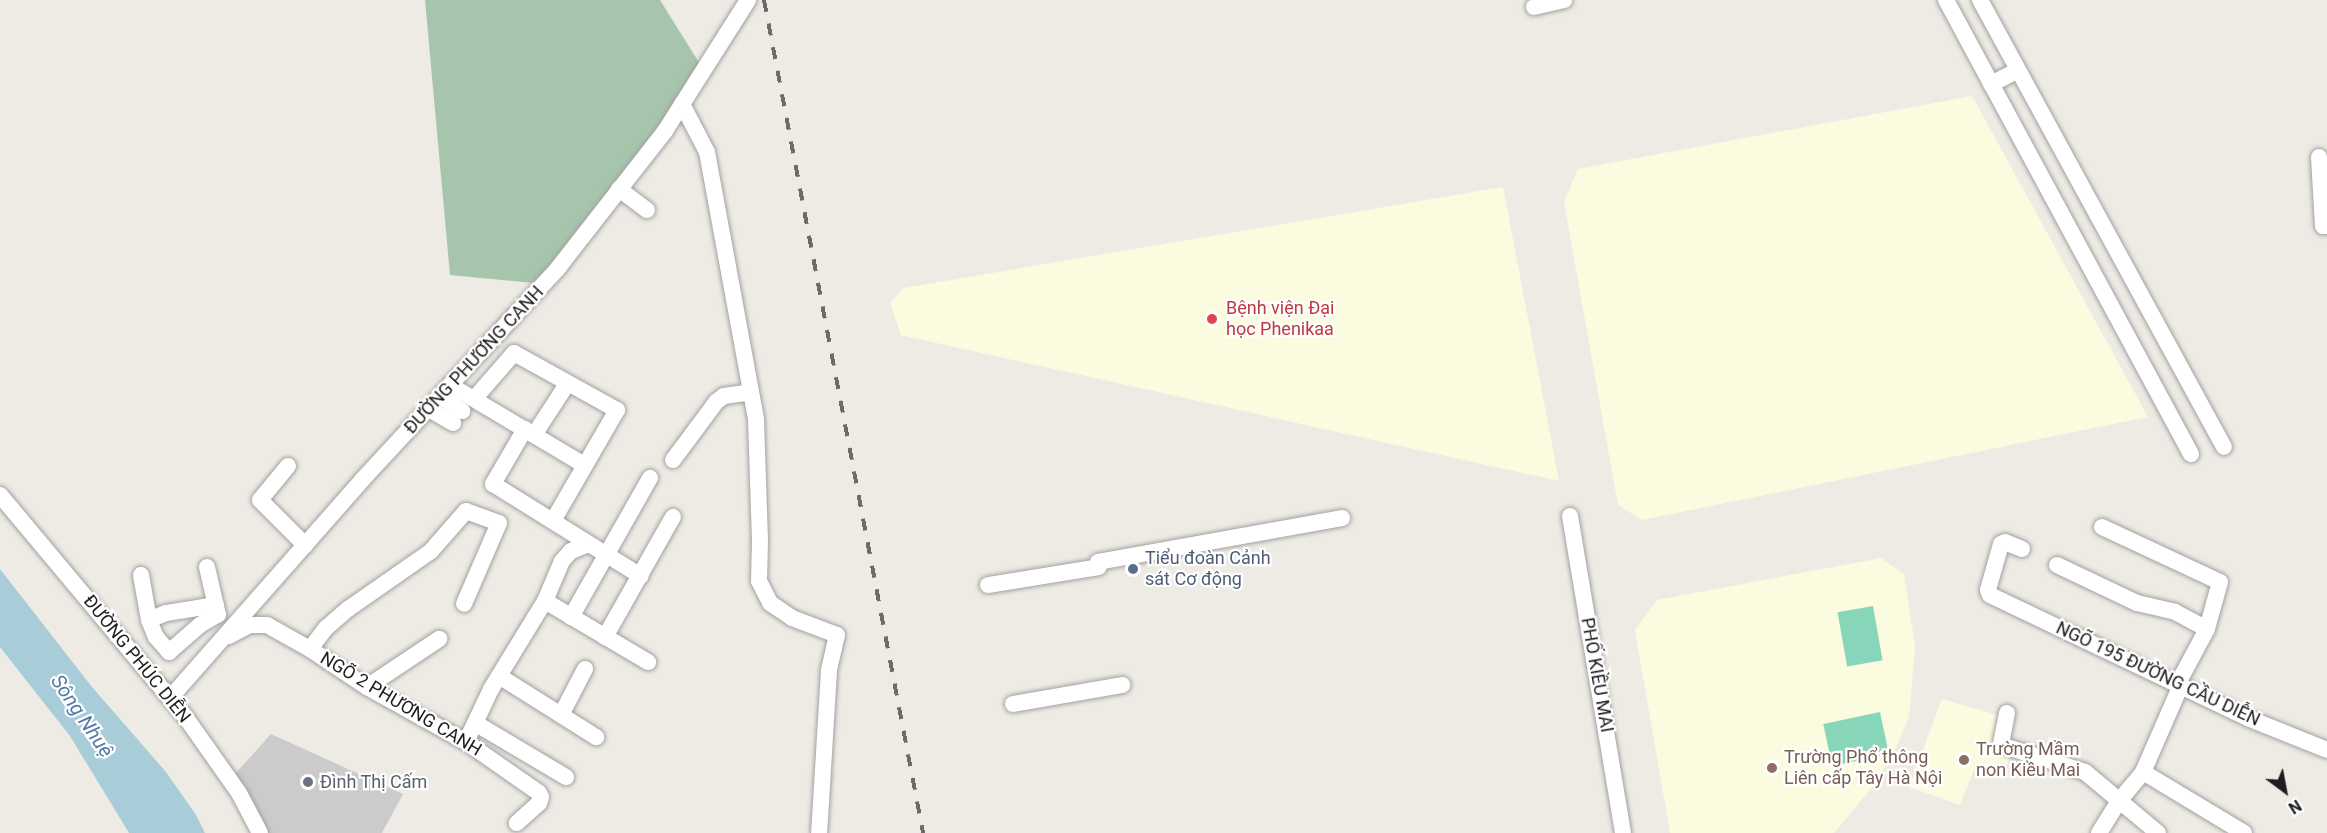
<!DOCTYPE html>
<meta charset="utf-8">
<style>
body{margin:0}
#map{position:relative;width:2327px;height:833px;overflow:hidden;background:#eeebe4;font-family:Roboto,sans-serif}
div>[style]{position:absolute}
.education>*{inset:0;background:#fbfcdf}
.religious>*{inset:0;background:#cbcbcb}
.cemetery>*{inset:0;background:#a7c5ac}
.pitch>*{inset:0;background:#88d6ba;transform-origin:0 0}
.water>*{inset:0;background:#a8ccd8}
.roads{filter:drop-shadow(0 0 2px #a1a1a1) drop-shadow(0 0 2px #a1a1a1)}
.minor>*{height:16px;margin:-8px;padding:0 8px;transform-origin:8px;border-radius:8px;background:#fff}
.rail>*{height:4px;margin-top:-2px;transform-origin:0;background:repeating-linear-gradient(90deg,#6b6b6b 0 12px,transparent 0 24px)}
.dots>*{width:16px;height:16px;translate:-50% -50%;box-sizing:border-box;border:3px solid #fff;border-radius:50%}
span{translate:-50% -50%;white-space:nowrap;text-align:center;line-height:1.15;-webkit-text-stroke:4.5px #fff;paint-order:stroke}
.health-label{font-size:18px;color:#be3a42}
.left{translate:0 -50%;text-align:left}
.street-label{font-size:18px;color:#1d1d1d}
.service-label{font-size:18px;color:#4e5e75}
.education-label{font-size:18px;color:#785e54}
.worship-label{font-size:18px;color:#5b616d}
.water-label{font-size:20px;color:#5279a5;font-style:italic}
.north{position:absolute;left:2255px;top:761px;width:60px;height:60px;-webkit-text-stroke:4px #fff;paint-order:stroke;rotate:148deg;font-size:16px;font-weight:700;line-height:24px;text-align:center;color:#1d1d1d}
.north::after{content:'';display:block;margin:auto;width:21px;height:27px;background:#1d1d1d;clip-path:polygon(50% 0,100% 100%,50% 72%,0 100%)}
</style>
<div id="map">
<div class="education">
<div style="clip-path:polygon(1972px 96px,2148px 417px,1642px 520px,1618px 505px,1564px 202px,1578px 169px)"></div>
<div style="clip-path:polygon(1503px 187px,1559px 481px,901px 335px,890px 303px,903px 288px)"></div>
<div style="clip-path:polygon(1881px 558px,1904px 574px,1915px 646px,1909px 717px,1894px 752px,1874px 785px,1834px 833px,1670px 833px,1635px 630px,1657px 600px)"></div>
<div style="clip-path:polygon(1942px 699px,2001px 716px,2012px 752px,2002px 776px,1975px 767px,1960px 805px,1909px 787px)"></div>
</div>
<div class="religious">
<div style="clip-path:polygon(271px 734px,403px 794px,382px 833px,263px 833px,235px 774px)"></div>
</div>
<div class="cemetery">
<div style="clip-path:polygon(425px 0,660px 0,703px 69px,544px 284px,450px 275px)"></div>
</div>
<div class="pitch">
<div style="left:1873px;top:606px;width:55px;height:36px;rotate:80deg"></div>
<div style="left:1880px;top:712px;width:43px;height:58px;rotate:78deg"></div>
</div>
<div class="water">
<div style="clip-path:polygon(0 569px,92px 687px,166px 772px,196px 815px,205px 833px,129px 833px,70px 736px,0 647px)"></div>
</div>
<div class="roads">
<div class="minor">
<div style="left:1946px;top:0;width:516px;rotate:61.65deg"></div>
<div style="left:1980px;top:0;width:509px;rotate:61.37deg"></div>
<div style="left:1534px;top:7px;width:31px;rotate:-13deg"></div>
<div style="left:1991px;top:84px;width:30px;rotate:-27deg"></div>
<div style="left:682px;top:104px;width:54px;rotate:62.5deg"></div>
<div style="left:707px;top:152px;width:272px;rotate:79.6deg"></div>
<div style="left:756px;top:420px;width:120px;rotate:88.1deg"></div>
<div style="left:760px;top:540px;width:41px;rotate:91.4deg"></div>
<div style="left:759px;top:581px;width:25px;rotate:63deg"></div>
<div style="left:770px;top:603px;width:27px;rotate:34deg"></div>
<div style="left:792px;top:618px;width:48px;rotate:20.7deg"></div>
<div style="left:837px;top:635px;width:37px;rotate:103deg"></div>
<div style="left:829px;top:671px;width:162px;rotate:93.5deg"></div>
<div style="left:2319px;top:157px;width:69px;rotate:86.7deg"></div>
<div style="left:2323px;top:226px;width:4px"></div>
<div style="left:619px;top:189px;width:35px;rotate:37deg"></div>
<div style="left:450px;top:385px;width:156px;rotate:30.8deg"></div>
<div style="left:440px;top:396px;width:27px;rotate:34deg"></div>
<div style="left:474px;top:399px;width:61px;rotate:-49deg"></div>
<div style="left:514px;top:353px;width:118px;rotate:29deg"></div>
<div style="left:617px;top:410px;width:128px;rotate:120deg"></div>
<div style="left:429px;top:409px;width:28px;rotate:30deg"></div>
<div style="left:525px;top:429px;width:64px;rotate:120.2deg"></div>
<div style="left:493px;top:484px;width:174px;rotate:31.9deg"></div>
<div style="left:534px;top:435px;width:61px;rotate:-57.1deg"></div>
<div style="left:673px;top:460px;width:72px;rotate:-53.4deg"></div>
<div style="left:716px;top:402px;width:10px;rotate:-37deg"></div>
<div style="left:724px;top:396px;width:27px;rotate:-8deg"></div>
<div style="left:288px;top:466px;width:44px;rotate:129.5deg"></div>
<div style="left:260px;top:500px;width:64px;rotate:45deg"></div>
<div style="left:0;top:495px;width:287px;rotate:50.1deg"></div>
<div style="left:184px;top:715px;width:95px;rotate:54.8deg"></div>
<div style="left:239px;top:793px;width:45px;rotate:62.3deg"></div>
<div style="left:1570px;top:516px;width:321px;rotate:80.5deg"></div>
<div style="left:2102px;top:527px;width:130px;rotate:25deg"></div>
<div style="left:2220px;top:582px;width:49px;rotate:105.5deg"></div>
<div style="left:2207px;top:629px;width:61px;rotate:118.2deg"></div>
<div style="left:2022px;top:549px;width:18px;rotate:-158deg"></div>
<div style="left:2005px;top:542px;width:4px;rotate:153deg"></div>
<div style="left:2001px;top:544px;width:48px;rotate:105.8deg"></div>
<div style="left:1988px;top:590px;width:5px;rotate:68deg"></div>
<div style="left:1990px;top:595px;width:288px;rotate:25.5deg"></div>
<div style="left:2250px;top:719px;width:83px;rotate:21.9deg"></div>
<div style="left:1098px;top:562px;width:248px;rotate:-10.2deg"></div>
<div style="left:2057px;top:565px;width:89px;rotate:25.4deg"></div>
<div style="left:2137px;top:603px;width:39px;rotate:13deg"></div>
<div style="left:2175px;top:612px;width:36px;rotate:28deg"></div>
<div style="left:207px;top:567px;width:49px;rotate:77.1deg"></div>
<div style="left:141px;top:575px;width:46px;rotate:79.9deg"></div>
<div style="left:988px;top:585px;width:112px;rotate:-9.2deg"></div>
<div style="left:545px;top:601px;width:120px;rotate:30.6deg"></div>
<div style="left:216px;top:605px;width:51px;rotate:170.9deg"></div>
<div style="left:166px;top:613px;width:18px;rotate:158deg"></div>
<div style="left:149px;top:620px;width:18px;rotate:68deg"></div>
<div style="left:156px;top:637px;width:20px;rotate:49deg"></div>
<div style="left:169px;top:652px;width:41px;rotate:-41.1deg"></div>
<div style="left:200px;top:625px;width:21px;rotate:-31deg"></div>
<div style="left:571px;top:617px;width:160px;rotate:-60.4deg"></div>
<div style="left:229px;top:636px;width:24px;rotate:-28deg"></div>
<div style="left:250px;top:625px;width:17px"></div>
<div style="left:267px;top:625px;width:49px;rotate:29.2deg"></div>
<div style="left:310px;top:649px;width:69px;rotate:33.7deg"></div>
<div style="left:367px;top:687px;width:113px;rotate:29.1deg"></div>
<div style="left:466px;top:742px;width:89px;rotate:34.9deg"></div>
<div style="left:539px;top:793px;width:4px;rotate:63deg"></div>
<div style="left:541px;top:797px;width:6px;rotate:108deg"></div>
<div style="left:539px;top:803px;width:30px;rotate:138deg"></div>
<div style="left:605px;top:637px;width:138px;rotate:-60.5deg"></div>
<div style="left:310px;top:649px;width:26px;rotate:-53deg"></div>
<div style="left:326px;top:628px;width:29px;rotate:-41deg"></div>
<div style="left:348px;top:609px;width:101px;rotate:-34.9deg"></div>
<div style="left:431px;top:551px;width:53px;rotate:-48.8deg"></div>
<div style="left:466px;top:511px;width:35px;rotate:20deg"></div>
<div style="left:499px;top:523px;width:88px;rotate:113.4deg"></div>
<div style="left:499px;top:676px;width:115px;rotate:32.2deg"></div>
<div style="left:367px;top:687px;width:87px;rotate:-33.7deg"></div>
<div style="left:170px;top:698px;width:290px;rotate:-48.6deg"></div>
<div style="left:362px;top:480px;width:289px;rotate:-47.2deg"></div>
<div style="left:558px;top:268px;width:174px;rotate:-52deg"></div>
<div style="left:665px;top:131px;width:155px;rotate:-57.6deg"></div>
<div style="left:1013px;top:704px;width:111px;rotate:-9.9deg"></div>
<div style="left:2007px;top:713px;width:33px;rotate:101deg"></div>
<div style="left:2001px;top:745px;width:88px;rotate:17.8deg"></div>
<div style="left:2085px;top:772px;width:95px;rotate:39.9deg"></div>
<div style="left:561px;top:715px;width:52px;rotate:-62.4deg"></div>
<div style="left:475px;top:723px;width:106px;rotate:30.7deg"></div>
<div style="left:466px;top:742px;width:59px;rotate:-64.7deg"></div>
<div style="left:491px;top:689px;width:103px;rotate:-58.5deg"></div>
<div style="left:545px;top:601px;width:43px;rotate:-67deg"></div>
<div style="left:562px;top:561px;width:13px;rotate:-48deg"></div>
<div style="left:571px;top:551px;width:18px;rotate:-22deg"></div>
<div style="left:2143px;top:772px;width:118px;rotate:31.1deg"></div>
<div style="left:2099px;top:833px;width:38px;rotate:-58deg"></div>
<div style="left:2119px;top:801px;width:38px;rotate:-50deg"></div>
<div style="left:2143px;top:772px;width:95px;rotate:-66.4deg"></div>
</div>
</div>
<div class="rail">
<div style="left:764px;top:0;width:848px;rotate:79.19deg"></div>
</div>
<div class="dots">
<div style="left:1212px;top:319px;background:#e0444e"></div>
<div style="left:1133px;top:569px;background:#5c6f8a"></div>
<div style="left:1964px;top:760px;background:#8d6e63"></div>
<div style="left:1772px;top:768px;background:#8d6e63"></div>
<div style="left:308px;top:782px;background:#6b7280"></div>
</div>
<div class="health-label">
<span class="left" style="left:1226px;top:319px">Bệnh viện Đại<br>học Phenikaa</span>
</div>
<div class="street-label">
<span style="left:474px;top:360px;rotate:-47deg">ĐƯỜNG PHƯƠNG CANH</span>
<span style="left:137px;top:659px;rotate:51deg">ĐƯỜNG PHÚC DIỄN</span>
<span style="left:2158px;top:674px;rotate:25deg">NGÕ 195 ĐƯỜNG CẦU DIỄN</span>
<span style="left:1597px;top:675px;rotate:80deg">PHỐ KIỀU MAI</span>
<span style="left:401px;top:704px;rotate:31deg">NGÕ 2 PHƯƠNG CANH</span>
</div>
<div class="service-label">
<span class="left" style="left:1145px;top:569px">Tiểu đoàn Cảnh<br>sát Cơ động</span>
</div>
<div class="education-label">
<span class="left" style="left:1976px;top:760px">Trường Mầm<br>non Kiều Mai</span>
<span class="left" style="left:1784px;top:768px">Trường Phổ thông<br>Liên cấp Tây Hà Nội</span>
</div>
<div class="worship-label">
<span class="left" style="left:320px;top:782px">Đình Thị Cấm</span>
</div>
<div class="water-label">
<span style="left:82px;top:716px;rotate:56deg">Sông Nhuệ</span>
</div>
<div class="north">N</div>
</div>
